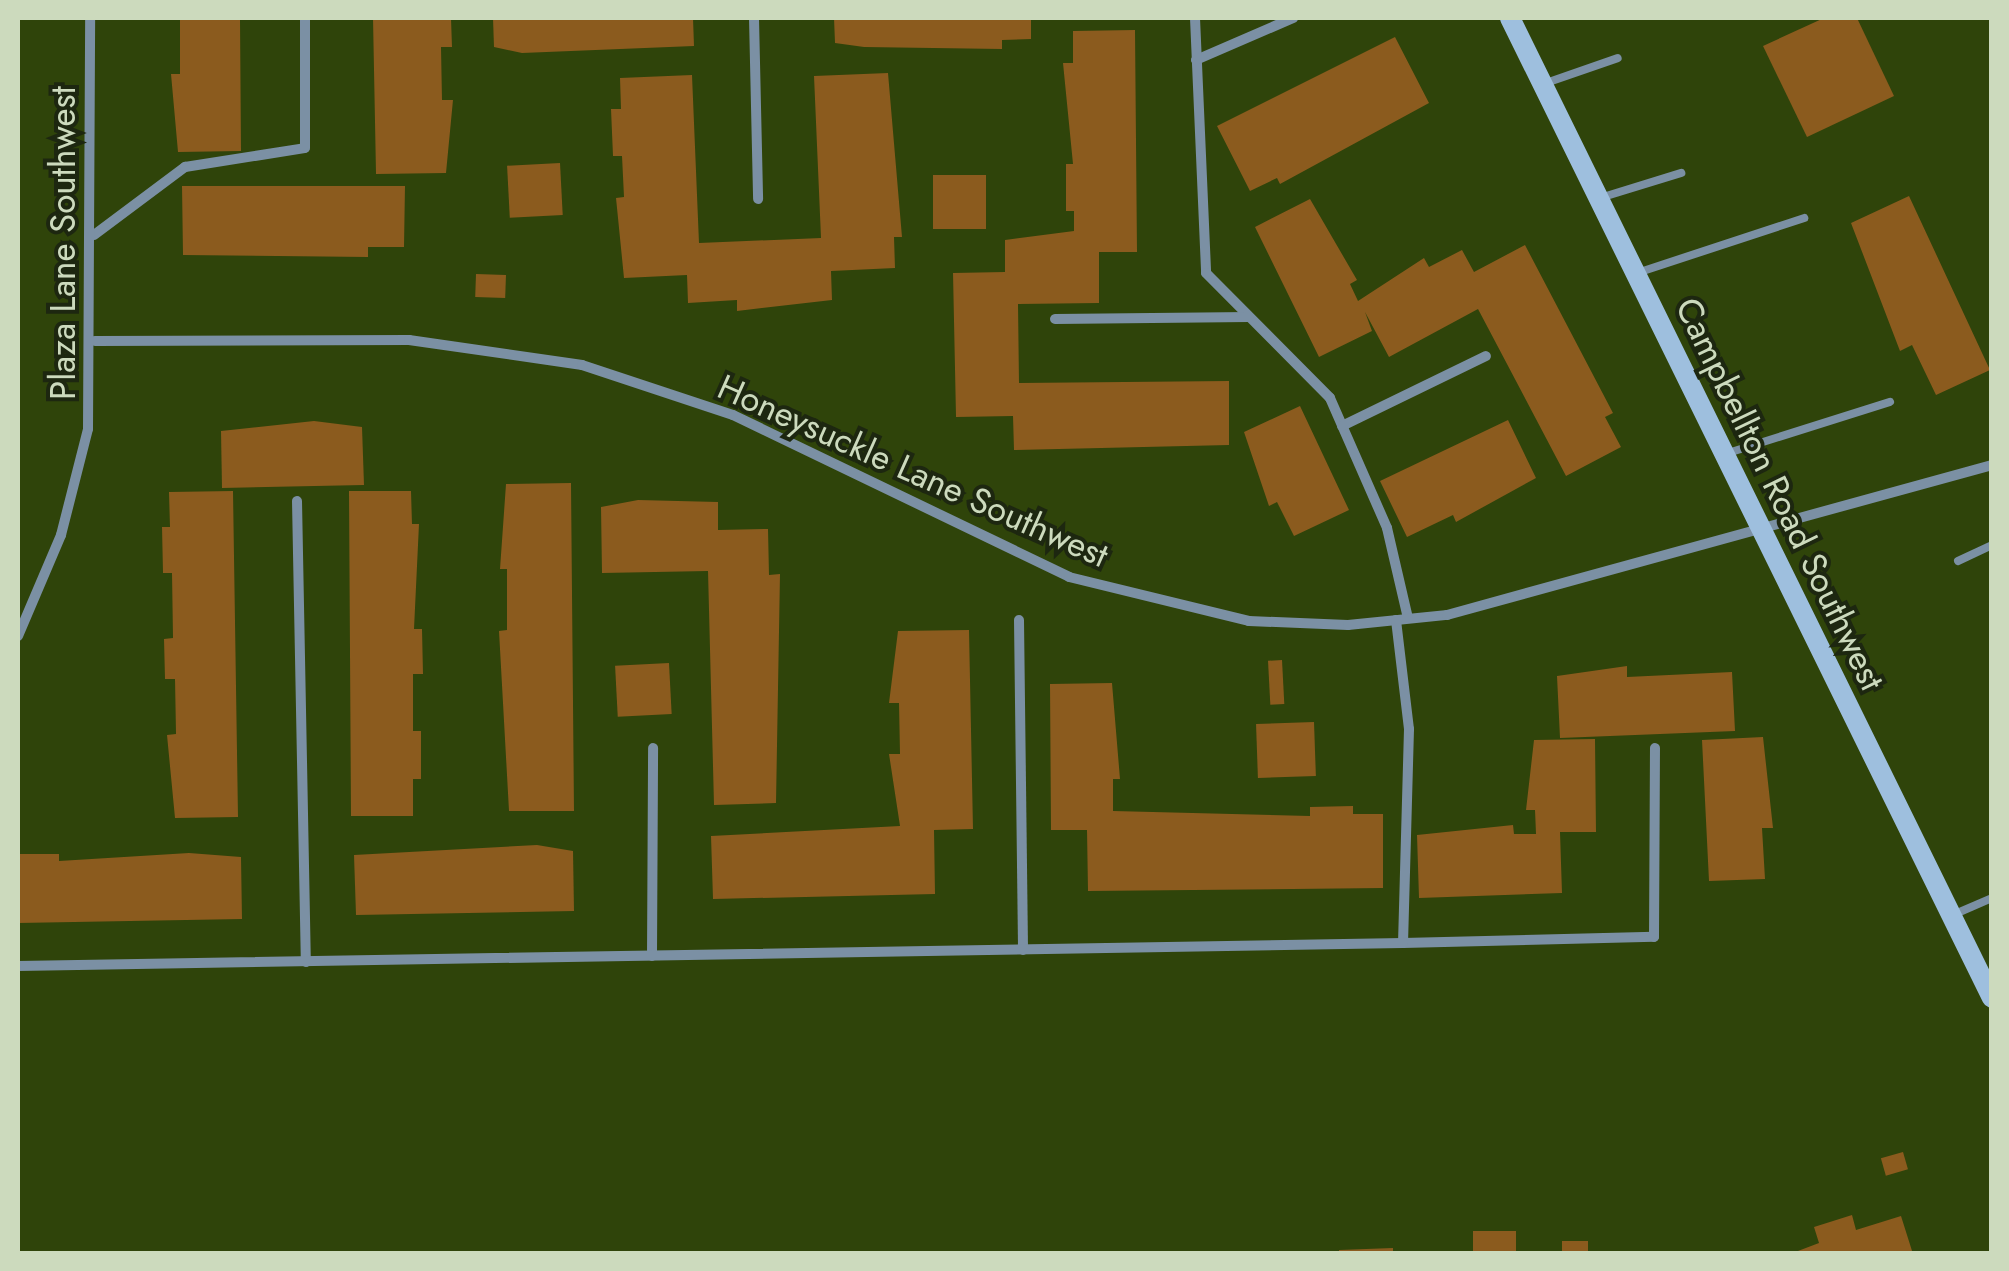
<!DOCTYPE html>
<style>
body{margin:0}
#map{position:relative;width:2009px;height:1271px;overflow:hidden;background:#2f440a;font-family:Jost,sans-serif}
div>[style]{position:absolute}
.building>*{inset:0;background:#8b5b1e;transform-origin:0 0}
.lane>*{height:8px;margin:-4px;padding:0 4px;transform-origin:4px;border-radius:4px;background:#7b90a4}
.street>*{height:10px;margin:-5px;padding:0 5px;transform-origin:5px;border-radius:5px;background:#7b90a4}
.secondary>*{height:20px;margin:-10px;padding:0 10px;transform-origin:10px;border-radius:10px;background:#9ebfde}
span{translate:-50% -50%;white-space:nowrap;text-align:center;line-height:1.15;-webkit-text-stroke:8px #1d2710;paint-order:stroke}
.street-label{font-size:35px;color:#ccdabd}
.frame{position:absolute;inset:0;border:20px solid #ccdabd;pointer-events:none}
</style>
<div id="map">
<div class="building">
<div style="clip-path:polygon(180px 18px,240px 18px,241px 151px,178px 152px,171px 74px,180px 74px)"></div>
<div style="clip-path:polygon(373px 18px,451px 18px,452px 47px,441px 47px,442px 100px,453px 100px,446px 173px,376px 174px)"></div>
<div style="clip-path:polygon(493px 18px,693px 18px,694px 46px,522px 53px,494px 47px)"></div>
<div style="clip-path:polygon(834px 18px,1031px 18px,1031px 39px,1002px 40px,1002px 49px,864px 47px,835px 43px)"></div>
<div style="clip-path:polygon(1824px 18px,1857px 18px,1894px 96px,1807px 137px,1763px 46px)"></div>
<div style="clip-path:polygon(1135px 30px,1137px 252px,1099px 252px,1099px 303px,1018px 304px,1019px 383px,1229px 381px,1229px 445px,1014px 450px,1013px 416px,956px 417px,953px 273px,1005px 272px,1005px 240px,1074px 231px,1074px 211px,1066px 211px,1066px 164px,1073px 164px,1063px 63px,1073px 63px,1073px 31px)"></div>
<div style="clip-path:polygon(1395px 37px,1429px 103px,1280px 184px,1277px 178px,1250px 191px,1217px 126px)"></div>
<div style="clip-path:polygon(888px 73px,902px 237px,894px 237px,895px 268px,831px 271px,832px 300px,737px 311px,737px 300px,688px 303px,687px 275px,624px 278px,616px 198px,624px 197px,622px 156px,613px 156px,611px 109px,621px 109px,620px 78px,692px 75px,699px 243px,821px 238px,814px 76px)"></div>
<div style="left:560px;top:163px;width:52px;height:53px;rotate:87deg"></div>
<div style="left:986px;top:175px;width:54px;height:53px;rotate:90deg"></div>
<div style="clip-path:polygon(182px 186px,405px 186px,404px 247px,368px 247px,368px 257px,183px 255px)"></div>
<div style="clip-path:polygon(1909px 196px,1990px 370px,1936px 395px,1912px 345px,1900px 351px,1851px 223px)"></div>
<div style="clip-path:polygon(1310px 199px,1357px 280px,1350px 284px,1358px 301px,1424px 258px,1429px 267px,1462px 250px,1474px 272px,1525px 245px,1613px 413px,1605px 417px,1621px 447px,1566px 476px,1478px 309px,1389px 357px,1365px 312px,1372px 331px,1319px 357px,1255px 227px)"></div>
<div style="left:476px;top:274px;width:30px;height:23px;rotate:2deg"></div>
<div style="clip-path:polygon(1300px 406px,1349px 510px,1294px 536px,1277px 502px,1269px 506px,1244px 432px)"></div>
<div style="clip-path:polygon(1508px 420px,1536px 478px,1456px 522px,1453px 515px,1407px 537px,1380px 481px)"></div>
<div style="clip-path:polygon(314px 421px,362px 427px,364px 485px,222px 488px,221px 431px)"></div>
<div style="clip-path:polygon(571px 483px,574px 811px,509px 811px,499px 631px,507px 630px,507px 569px,500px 569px,506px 484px)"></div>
<div style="clip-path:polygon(233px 491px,238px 817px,175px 818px,167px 735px,176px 734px,175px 679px,165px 679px,164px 639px,173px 638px,172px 573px,163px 573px,162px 527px,170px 527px,169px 492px)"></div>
<div style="clip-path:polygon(349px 491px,411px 491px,412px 524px,419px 524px,414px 629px,422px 629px,423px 674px,413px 674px,413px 731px,421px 731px,421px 779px,413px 779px,413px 816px,351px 816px)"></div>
<div style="clip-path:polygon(638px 500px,718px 502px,718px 530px,768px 529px,769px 575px,780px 574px,776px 803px,714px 805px,708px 571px,602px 573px,601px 507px)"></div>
<div style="clip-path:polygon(969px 630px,973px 829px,934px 830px,935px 894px,713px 899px,711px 836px,900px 826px,889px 754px,900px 754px,899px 703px,889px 703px,898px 631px)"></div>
<div style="left:1282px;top:660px;width:44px;height:14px;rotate:87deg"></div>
<div style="left:669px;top:663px;width:51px;height:54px;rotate:87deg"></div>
<div style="clip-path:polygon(1627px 666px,1627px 677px,1732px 672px,1735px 731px,1560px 738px,1557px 676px)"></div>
<div style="clip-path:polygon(1112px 683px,1120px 779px,1113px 779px,1113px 811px,1310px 816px,1310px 807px,1353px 806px,1353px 814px,1383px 814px,1383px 888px,1088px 891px,1087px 830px,1051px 830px,1050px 684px)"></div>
<div style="left:1314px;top:722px;width:54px;height:58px;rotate:88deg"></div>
<div style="clip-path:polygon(1763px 737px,1773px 828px,1762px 828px,1765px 879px,1709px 881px,1702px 740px)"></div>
<div style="clip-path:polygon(1595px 739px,1596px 832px,1560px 832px,1562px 893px,1419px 898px,1417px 835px,1513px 825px,1514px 834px,1536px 834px,1535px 810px,1526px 810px,1534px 740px)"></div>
<div style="clip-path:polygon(537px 845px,573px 851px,574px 911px,356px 915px,354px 855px)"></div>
<div style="clip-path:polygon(189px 853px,241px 857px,242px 919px,18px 923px,18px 854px,59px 854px,59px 861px)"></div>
<div style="left:1903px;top:1152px;width:18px;height:23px;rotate:74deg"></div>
<div style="clip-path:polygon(1852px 1215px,1856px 1230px,1901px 1216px,1913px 1254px,1790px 1254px,1819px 1243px,1814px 1227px)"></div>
<div style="left:1473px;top:1231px;width:43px;height:23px"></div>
<div style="left:1562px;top:1241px;width:26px;height:13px"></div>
<div style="clip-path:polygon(1393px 1248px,1393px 1254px,1339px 1254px,1339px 1250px)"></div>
</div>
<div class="lane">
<div style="left:1543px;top:84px;width:79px;rotate:-19.1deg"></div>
<div style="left:1603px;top:197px;width:82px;rotate:-17.1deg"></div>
<div style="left:1640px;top:272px;width:173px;rotate:-18.2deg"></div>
<div style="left:1728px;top:453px;width:170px;rotate:-17.5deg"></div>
<div style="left:1958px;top:561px;width:38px;rotate:-25deg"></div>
<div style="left:1955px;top:914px;width:40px;rotate:-23.4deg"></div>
</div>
<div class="street">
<div style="left:754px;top:18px;width:181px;rotate:88.7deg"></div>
<div style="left:1195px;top:18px;width:255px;rotate:87.5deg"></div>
<div style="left:1206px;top:273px;width:176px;rotate:45.2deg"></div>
<div style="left:1330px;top:398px;width:142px;rotate:66.3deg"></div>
<div style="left:1387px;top:528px;width:92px;rotate:76.9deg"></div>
<div style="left:1196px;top:60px;width:106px;rotate:-23.4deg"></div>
<div style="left:94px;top:235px;width:114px;rotate:-36.8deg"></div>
<div style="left:185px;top:167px;width:121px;rotate:-9deg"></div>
<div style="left:305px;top:148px;width:130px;rotate:-90deg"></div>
<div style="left:1055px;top:319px;width:194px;rotate:-0.6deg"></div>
<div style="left:95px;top:341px;width:314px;rotate:-0.2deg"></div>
<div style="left:409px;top:340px;width:175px;rotate:8.2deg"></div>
<div style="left:582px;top:365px;width:159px;rotate:18.3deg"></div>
<div style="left:733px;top:415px;width:373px;rotate:25.7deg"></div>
<div style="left:1069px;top:577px;width:185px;rotate:13.7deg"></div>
<div style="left:1249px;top:621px;width:99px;rotate:2.3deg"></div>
<div style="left:1348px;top:625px;width:100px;rotate:-5.8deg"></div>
<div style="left:1447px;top:615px;width:565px;rotate:-15.39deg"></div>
<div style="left:1342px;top:426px;width:160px;rotate:-25.9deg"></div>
<div style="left:297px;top:501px;width:461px;rotate:88.9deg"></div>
<div style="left:1019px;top:620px;width:330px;rotate:89.3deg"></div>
<div style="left:1396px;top:620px;width:110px;rotate:83.2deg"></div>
<div style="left:1409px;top:729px;width:214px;rotate:91.6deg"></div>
<div style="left:1403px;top:943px;width:251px;rotate:-1.4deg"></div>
<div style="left:1654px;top:937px;width:189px;rotate:-89.7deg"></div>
<div style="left:18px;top:636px;width:110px;rotate:-66.9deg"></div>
<div style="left:61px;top:535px;width:109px;rotate:-75.7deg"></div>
<div style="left:88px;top:429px;width:411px;rotate:-89.7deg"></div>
<div style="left:652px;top:956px;width:208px;rotate:-89.7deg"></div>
<div style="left:18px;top:966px;width:1385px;rotate:-0.95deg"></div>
</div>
<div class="secondary">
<div style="left:1510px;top:18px;width:1092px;rotate:63.81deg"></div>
</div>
<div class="street-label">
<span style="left:63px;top:243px;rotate:-90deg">Plaza Lane Southwest</span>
<span style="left:913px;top:471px;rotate:24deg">Honeysuckle Lane Southwest</span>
<span style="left:1780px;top:494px;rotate:64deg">Campbellton Road Southwest</span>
</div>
<div class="frame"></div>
</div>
